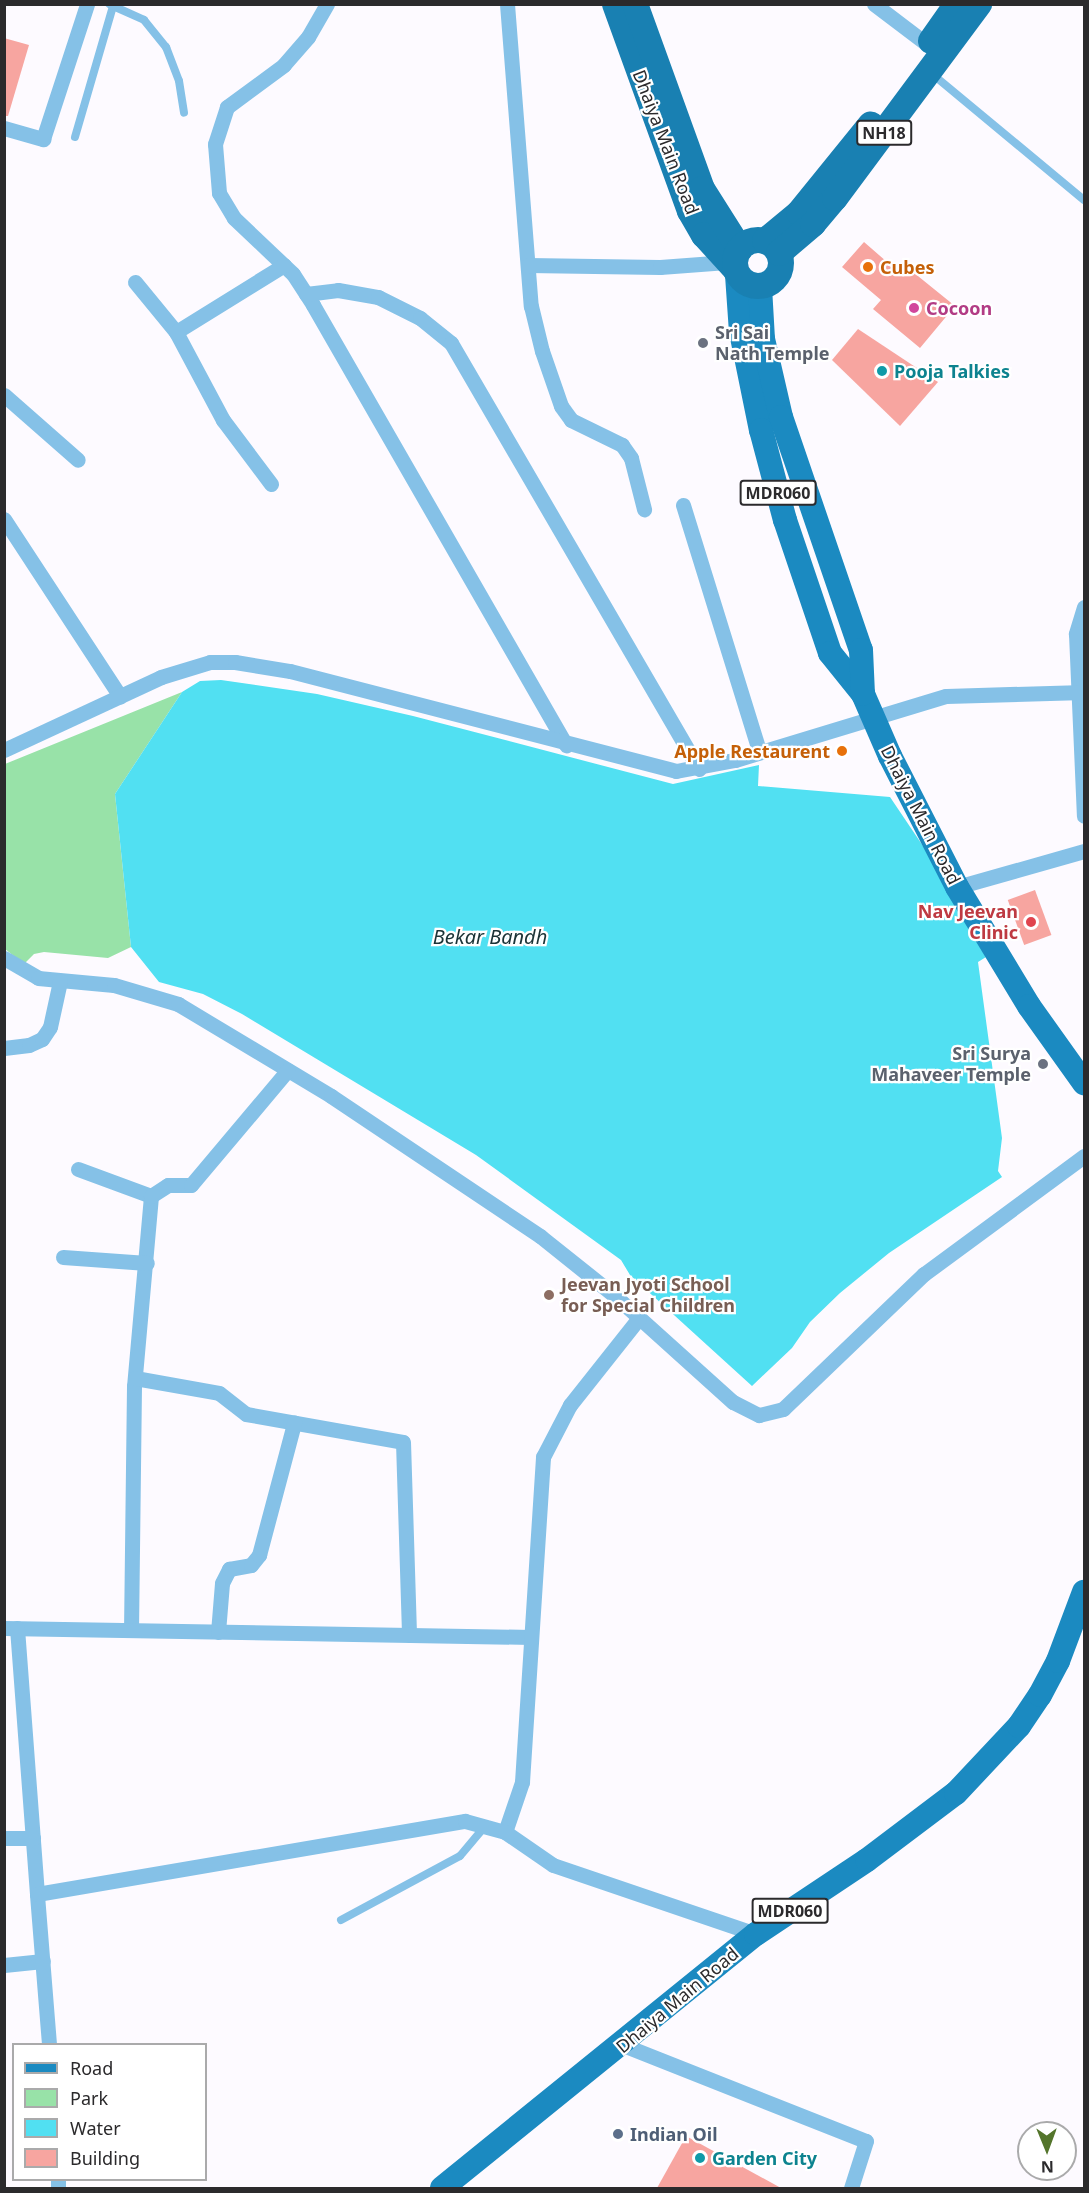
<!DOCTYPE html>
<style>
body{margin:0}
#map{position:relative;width:1089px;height:2193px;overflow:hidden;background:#fdfaff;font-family:"Noto Sans",sans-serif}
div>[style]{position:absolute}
.green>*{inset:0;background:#98e2a8}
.water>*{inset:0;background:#51e0f2}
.building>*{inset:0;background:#f7a5a0;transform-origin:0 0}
.service>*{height:8px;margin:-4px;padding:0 4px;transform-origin:4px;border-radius:4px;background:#85c1e7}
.minor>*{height:15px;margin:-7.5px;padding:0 7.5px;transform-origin:7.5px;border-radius:7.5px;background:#85c1e7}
.primary>*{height:24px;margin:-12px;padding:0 12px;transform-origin:12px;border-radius:12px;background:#1b8ac1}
.trunk>*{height:26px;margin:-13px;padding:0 13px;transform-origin:13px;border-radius:13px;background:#1980b2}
.trunk>.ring{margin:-13px;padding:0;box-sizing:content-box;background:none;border:26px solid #1980b2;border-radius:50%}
.dots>*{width:16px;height:16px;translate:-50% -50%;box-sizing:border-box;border:3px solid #fff;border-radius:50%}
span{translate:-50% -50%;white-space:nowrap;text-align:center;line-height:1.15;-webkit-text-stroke:4.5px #fff;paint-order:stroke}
.shield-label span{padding:2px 4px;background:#fff;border:2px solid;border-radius:4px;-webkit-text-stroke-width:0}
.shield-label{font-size:16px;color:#2b2a2c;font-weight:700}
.street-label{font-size:18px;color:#2b2a2c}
.food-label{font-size:18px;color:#c56008;font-weight:700}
.left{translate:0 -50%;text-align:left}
.right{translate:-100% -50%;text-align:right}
.hotel-label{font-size:18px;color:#b23c85;font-weight:700}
.worship-label{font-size:18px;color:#5b616d;font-weight:700}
.culture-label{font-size:18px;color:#0d838f;font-weight:700}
.health-label{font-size:18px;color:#be3a42;font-weight:700}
.education-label{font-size:18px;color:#785e54;font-weight:700}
.service-label{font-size:18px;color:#4e5e75;font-weight:700}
.water-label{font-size:20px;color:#1b3337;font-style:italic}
.frame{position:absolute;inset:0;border:6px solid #2b2a2c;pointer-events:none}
.legend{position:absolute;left:12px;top:2043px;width:195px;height:138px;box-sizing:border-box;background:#fff;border:2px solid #aaaaab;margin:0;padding:8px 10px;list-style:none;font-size:18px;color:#2b2a2c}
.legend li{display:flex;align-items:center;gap:12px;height:30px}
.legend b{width:30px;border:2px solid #aaaaab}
.north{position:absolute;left:1017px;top:2121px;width:60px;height:60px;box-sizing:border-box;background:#fff;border:2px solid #aaaaab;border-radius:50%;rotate:179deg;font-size:16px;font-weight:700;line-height:24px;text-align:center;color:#2b2a2c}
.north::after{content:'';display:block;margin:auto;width:21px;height:27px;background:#54752c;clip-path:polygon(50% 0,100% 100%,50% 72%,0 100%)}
</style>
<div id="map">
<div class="green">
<div style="clip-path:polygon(182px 692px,115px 794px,131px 947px,108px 958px,44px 952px,34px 954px,24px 964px,5px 949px,5px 764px)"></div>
</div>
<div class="water">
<div style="clip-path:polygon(221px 680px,317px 694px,413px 716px,673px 784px,759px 765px,758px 786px,890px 797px,958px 898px,986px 957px,978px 962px,1002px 1138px,998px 1171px,1002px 1177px,889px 1253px,840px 1293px,810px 1322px,792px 1348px,752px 1386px,630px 1275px,621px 1260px,476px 1155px,242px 1014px,203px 994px,159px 982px,131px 947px,115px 794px,182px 692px,200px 681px)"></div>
</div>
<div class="building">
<div style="clip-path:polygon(4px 38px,29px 45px,8px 116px,4px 116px)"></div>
<div style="clip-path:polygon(864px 242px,902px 275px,908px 268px,955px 306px,920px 348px,873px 309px,881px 300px,842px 267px)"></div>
<div style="clip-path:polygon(858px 329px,938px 382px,900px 426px,832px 360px)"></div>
<div style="left:1035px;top:890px;width:48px;height:29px;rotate:70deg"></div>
<div style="clip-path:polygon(686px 2136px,781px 2188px,657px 2188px)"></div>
</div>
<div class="service">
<div style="left:113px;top:6px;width:34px;rotate:24deg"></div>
<div style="left:144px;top:20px;width:35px;rotate:51deg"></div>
<div style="left:166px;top:47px;width:36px;rotate:69deg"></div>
<div style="left:179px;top:81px;width:32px;rotate:81deg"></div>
<div style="left:931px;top:73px;width:199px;rotate:39.7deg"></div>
<div style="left:75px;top:137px;width:136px;rotate:-73.8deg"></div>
<div style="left:113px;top:6px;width:4px;rotate:-153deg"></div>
<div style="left:341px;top:1920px;width:135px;rotate:-28.3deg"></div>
<div style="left:460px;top:1856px;width:40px;rotate:-50deg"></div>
</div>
<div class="minor">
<div style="left:327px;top:4px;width:38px;rotate:120deg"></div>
<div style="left:308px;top:37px;width:37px;rotate:131deg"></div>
<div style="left:284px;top:65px;width:71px;rotate:143.6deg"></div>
<div style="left:227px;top:107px;width:39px;rotate:108deg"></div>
<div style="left:215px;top:144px;width:49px;rotate:85.3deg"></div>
<div style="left:219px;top:193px;width:29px;rotate:59deg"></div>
<div style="left:234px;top:218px;width:81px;rotate:43.5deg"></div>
<div style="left:293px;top:274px;width:37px;rotate:57deg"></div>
<div style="left:313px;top:305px;width:508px;rotate:60.1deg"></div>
<div style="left:507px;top:4px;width:303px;rotate:85.5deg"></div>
<div style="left:531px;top:306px;width:46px;rotate:76.3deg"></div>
<div style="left:542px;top:351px;width:58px;rotate:70.9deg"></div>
<div style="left:561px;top:406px;width:17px;rotate:54deg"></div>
<div style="left:571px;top:420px;width:57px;rotate:26.1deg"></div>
<div style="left:622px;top:445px;width:16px;rotate:55deg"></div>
<div style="left:631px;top:458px;width:53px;rotate:75.7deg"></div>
<div style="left:874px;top:4px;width:68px;rotate:37.2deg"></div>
<div style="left:4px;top:128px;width:41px;rotate:15.8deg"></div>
<div style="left:43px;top:139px;width:142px;rotate:-71.9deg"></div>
<div style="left:528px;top:265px;width:132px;rotate:0.9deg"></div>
<div style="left:660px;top:267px;width:67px;rotate:-4.3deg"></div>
<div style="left:135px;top:282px;width:65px;rotate:50.6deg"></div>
<div style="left:176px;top:332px;width:100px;rotate:61.9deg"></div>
<div style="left:223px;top:420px;width:80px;rotate:53.1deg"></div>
<div style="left:306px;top:294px;width:32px;rotate:-7deg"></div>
<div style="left:338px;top:290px;width:41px;rotate:9.9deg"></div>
<div style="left:378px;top:297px;width:47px;rotate:26.6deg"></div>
<div style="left:420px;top:318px;width:40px;rotate:39deg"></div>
<div style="left:451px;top:343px;width:493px;rotate:59.8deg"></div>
<div style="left:176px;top:332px;width:127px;rotate:-31.8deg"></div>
<div style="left:4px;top:395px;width:98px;rotate:41.3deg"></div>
<div style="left:683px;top:505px;width:257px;rotate:72.8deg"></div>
<div style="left:4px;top:519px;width:212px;rotate:56.8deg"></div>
<div style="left:1084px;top:607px;width:28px;rotate:107deg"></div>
<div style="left:1076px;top:634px;width:182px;rotate:87.5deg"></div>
<div style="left:4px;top:750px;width:173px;rotate:-24.9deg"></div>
<div style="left:161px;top:677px;width:51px;rotate:-17deg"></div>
<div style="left:210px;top:662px;width:25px"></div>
<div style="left:235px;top:662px;width:56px;rotate:9.3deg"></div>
<div style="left:290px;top:671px;width:399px;rotate:14.5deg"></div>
<div style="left:676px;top:771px;width:60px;rotate:-10.6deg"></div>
<div style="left:735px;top:760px;width:220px;rotate:-16.9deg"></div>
<div style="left:946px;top:696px;width:138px;rotate:-1.7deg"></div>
<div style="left:957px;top:887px;width:132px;rotate:-15.8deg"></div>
<div style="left:4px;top:958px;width:39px;rotate:30deg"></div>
<div style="left:38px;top:978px;width:76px;rotate:5.3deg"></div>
<div style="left:114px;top:985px;width:67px;rotate:16.5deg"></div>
<div style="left:178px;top:1004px;width:179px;rotate:31deg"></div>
<div style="left:331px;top:1096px;width:252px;rotate:33.8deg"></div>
<div style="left:540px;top:1236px;width:95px;rotate:38.6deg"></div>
<div style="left:614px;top:1295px;width:160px;rotate:42deg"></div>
<div style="left:733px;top:1402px;width:29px;rotate:27deg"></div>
<div style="left:759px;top:1415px;width:25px;rotate:-14deg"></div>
<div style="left:783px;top:1409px;width:195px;rotate:-43.8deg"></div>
<div style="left:924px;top:1274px;width:199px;rotate:-36.4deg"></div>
<div style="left:4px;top:1048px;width:25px;rotate:-7deg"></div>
<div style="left:29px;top:1045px;width:14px;rotate:-25deg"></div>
<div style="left:42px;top:1039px;width:14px;rotate:-56deg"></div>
<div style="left:50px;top:1027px;width:47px;rotate:-77.7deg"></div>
<div style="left:78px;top:1169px;width:78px;rotate:20.3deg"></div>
<div style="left:151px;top:1196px;width:191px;rotate:95.1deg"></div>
<div style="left:134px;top:1386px;width:244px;rotate:90.7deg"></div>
<div style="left:151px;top:1196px;width:20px;rotate:-33deg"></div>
<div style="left:168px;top:1185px;width:23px"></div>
<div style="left:191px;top:1185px;width:150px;rotate:-49.9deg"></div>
<div style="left:63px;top:1257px;width:84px;rotate:4.1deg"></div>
<div style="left:135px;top:1378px;width:85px;rotate:10.1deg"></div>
<div style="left:219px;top:1393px;width:34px;rotate:38deg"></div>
<div style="left:246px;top:1414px;width:159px;rotate:10.1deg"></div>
<div style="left:403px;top:1442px;width:193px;rotate:88.2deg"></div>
<div style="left:4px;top:1628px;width:527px;rotate:0.98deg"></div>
<div style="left:17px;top:1628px;width:267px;rotate:85.7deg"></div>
<div style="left:218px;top:1632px;width:49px;rotate:-85.3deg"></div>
<div style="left:222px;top:1583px;width:16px;rotate:-63deg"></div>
<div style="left:229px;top:1569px;width:22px;rotate:-10deg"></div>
<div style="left:251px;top:1565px;width:13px;rotate:-51deg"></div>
<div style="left:259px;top:1555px;width:137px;rotate:-75.1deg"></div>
<div style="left:505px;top:1832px;width:53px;rotate:-71.2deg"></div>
<div style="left:522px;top:1782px;width:326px;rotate:-86.3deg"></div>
<div style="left:543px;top:1457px;width:59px;rotate:-62.6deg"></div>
<div style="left:570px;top:1405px;width:111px;rotate:-51.6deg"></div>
<div style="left:4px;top:1838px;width:29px"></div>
<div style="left:4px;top:1965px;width:39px;rotate:-6deg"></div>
<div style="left:49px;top:2044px;width:150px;rotate:-94.6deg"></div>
<div style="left:37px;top:1894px;width:434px;rotate:-9.7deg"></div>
<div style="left:465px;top:1821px;width:41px;rotate:15.4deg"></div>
<div style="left:505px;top:1832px;width:58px;rotate:34.5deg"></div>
<div style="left:553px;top:1865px;width:214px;rotate:18.8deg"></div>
<div style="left:623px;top:2045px;width:261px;rotate:21.6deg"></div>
<div style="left:866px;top:2141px;width:49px;rotate:107.7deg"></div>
<div style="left:58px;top:2180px;width:8px;rotate:90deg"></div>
</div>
<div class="primary">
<div style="left:737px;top:275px;width:57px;rotate:86deg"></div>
<div style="left:741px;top:332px;width:100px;rotate:78.5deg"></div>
<div style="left:761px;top:430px;width:93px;rotate:75.1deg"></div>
<div style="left:785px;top:520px;width:140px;rotate:71.3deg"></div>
<div style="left:830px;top:653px;width:53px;rotate:51.2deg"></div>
<div style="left:863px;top:694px;width:68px;rotate:66.5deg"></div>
<div style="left:890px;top:756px;width:147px;rotate:62.9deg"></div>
<div style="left:957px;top:887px;width:139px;rotate:58.8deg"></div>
<div style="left:1029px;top:1006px;width:95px;rotate:54.5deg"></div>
<div style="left:760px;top:287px;width:52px;rotate:86.7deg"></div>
<div style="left:763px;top:339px;width:80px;rotate:77deg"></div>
<div style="left:781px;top:417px;width:246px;rotate:71.1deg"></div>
<div style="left:861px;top:650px;width:44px;rotate:87.4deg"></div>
<div style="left:442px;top:2188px;width:404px;rotate:-39deg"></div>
<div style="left:756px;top:1934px;width:133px;rotate:-33.7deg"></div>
<div style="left:867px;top:1860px;width:111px;rotate:-37deg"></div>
<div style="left:956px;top:1793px;width:92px;rotate:-46.8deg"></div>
<div style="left:1019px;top:1726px;width:37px;rotate:-56deg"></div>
<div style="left:1040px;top:1695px;width:38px;rotate:-62deg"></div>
<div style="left:1058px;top:1661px;width:74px;rotate:-69.4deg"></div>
</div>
<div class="trunk">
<div style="left:615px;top:4px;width:220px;rotate:70.1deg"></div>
<div style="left:690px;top:211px;width:28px;rotate:60deg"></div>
<div style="left:704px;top:235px;width:46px;rotate:47.6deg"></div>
<div style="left:635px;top:4px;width:197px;rotate:70.1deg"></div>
<div style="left:702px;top:189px;width:71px;rotate:57.7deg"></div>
<div style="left:931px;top:41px;width:45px;rotate:-54.9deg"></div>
<div class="ring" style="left:735px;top:240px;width:20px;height:20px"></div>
<div style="left:765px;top:241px;width:44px;rotate:-39.5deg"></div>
<div style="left:799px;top:213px;width:114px;rotate:-51deg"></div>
<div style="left:779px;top:253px;width:45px;rotate:-40.5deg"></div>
<div style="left:813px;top:224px;width:34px;rotate:-50deg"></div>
<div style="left:835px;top:198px;width:242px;rotate:-53.4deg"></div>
</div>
<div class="dots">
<div style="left:868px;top:267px;background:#e8710a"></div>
<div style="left:914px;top:308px;background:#d1479c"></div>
<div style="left:703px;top:343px;background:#6b7280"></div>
<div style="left:882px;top:371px;background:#0f9aa8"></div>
<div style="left:842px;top:751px;background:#e8710a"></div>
<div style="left:1031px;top:922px;background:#e0444e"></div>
<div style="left:1043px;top:1064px;background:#6b7280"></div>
<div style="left:549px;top:1295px;background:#8d6e63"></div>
<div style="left:618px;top:2134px;background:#5c6f8a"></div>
<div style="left:700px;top:2158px;background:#0f9aa8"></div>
</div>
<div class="shield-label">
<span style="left:884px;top:133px">NH18</span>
<span style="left:778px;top:493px">MDR060</span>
<span style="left:790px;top:1911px">MDR060</span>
</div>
<div class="street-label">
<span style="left:666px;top:142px;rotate:69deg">Dhaiya Main Road</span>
<span style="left:921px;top:815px;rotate:63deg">Dhaiya Main Road</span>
<span style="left:677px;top:2000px;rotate:-40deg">Dhaiya Main Road</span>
</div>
<div class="food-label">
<span class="left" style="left:880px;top:267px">Cubes</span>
<span class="right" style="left:830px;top:751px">Apple Restaurent</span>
</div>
<div class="hotel-label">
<span class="left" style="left:926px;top:308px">Cocoon</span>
</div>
<div class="worship-label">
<span class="left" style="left:715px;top:343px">Sri Sai<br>Nath Temple</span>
<span class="right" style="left:1031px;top:1064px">Sri Surya<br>Mahaveer Temple</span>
</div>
<div class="culture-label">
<span class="left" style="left:894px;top:371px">Pooja Talkies</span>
<span class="left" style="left:712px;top:2158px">Garden City</span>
</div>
<div class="health-label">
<span class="right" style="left:1018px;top:922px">Nav Jeevan<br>Clinic</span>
</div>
<div class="education-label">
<span class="left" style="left:561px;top:1295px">Jeevan Jyoti School<br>for Special Children</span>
</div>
<div class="service-label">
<span class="left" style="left:630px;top:2134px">Indian Oil</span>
</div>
<div class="water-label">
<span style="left:490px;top:936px">Bekar Bandh</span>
</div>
<div class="frame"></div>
<ul class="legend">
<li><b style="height:8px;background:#1b8ac1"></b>Road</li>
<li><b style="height:16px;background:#98e2a8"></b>Park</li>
<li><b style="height:16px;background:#51e0f2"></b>Water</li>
<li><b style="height:16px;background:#f7a5a0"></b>Building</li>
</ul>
<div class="north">N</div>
</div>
